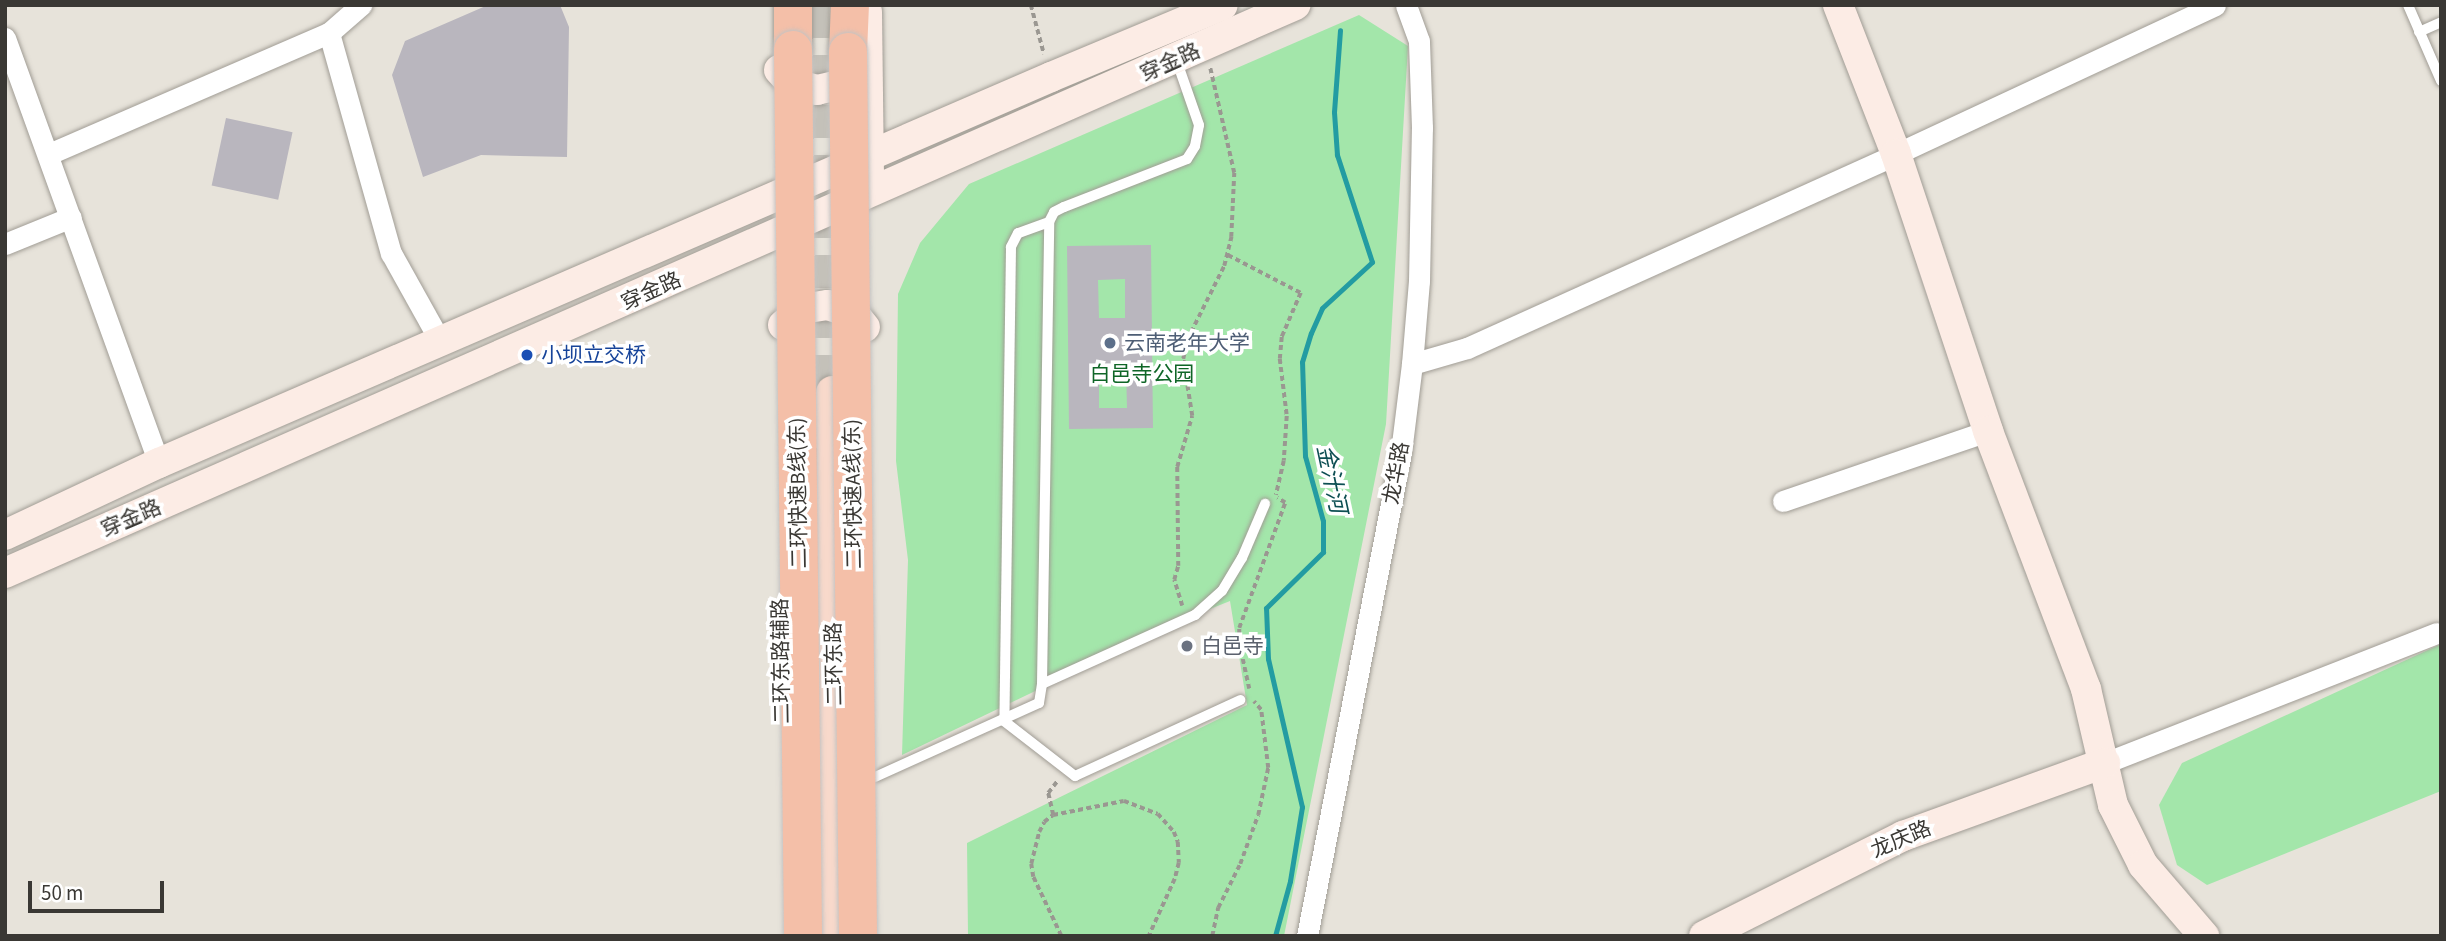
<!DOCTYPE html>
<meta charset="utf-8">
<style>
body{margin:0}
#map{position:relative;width:2446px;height:941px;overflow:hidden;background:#e7e3da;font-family:"Source Sans 3","Noto Sans SC",sans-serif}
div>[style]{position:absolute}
.green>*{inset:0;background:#a3e6aa}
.stream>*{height:5px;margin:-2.5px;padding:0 2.5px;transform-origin:2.5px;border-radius:2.5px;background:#239ca2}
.building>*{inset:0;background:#b9b6be;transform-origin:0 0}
.primary-tunnel>*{height:33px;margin-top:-16.5px;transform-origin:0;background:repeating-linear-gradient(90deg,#c4c1b9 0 33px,transparent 0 50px)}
.path>*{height:3.5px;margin-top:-1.75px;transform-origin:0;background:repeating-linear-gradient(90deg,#9a9791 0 5px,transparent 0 8.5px)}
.roads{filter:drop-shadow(0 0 2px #a19d95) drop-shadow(0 0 2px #a19d95)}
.lane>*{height:10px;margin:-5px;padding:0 5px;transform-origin:5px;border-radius:5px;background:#fff}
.street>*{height:21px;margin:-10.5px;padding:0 10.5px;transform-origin:10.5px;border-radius:10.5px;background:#fff}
.secondary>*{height:30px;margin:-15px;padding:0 15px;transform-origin:15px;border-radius:15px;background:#fcece5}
.primary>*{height:33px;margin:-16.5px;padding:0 16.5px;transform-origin:16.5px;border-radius:16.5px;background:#f8d9cb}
.highway>*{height:38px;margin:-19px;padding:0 19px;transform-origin:19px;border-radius:19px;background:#f4bfa8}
.bridges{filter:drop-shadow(0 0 2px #c4c3c2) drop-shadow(0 0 2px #c4c3c2)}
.highway-bridge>*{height:38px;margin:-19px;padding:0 19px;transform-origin:19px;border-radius:19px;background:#f4bfa8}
.dots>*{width:19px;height:19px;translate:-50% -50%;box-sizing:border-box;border:4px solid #fff;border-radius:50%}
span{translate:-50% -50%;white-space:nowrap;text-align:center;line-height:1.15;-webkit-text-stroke:7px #fff;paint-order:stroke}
.street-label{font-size:21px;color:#3a3834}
.service-label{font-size:21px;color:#4e5e75}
.left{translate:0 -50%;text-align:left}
.transit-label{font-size:21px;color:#164399}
.park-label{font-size:21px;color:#0f6627}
.worship-label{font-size:21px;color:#5b616d}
.water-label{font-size:23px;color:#0d4f53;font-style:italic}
.frame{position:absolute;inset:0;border:7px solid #3a3834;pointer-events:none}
.scale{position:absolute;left:28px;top:881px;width:136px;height:32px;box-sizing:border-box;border:4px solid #3a3834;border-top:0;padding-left:9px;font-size:21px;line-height:24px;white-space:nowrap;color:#3a3834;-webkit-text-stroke:5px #fff;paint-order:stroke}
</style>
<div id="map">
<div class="green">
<div style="clip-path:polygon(1359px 15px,1408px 46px,1386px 424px,1284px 936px,968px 936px,967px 843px,1247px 705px,1230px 601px,1185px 619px,902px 755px,908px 560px,896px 461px,898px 294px,920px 243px,969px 184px)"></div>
<div style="clip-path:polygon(2441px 644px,2441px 791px,2207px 885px,2177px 865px,2159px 805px,2182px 763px)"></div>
</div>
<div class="stream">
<div style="left:1275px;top:936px;width:57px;rotate:-74.7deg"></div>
<div style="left:1290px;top:881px;width:75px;rotate:-80.8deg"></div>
<div style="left:1302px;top:807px;width:152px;rotate:-102.9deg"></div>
<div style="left:1268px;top:659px;width:51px;rotate:-92.2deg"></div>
<div style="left:1266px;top:608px;width:80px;rotate:-44.5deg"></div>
<div style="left:1323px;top:552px;width:31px;rotate:-90deg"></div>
<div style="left:1323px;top:521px;width:67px;rotate:-105.5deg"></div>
<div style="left:1305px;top:456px;width:94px;rotate:-91.8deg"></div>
<div style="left:1302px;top:362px;width:30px;rotate:-73deg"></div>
<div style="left:1311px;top:333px;width:27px;rotate:-66deg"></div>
<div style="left:1322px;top:308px;width:68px;rotate:-42.6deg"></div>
<div style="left:1372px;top:262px;width:113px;rotate:-108.1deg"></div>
<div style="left:1337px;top:155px;width:43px;rotate:-94deg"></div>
<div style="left:1334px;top:112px;width:82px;rotate:-85.8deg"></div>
</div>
<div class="building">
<div style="clip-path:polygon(488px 5px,560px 5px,569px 27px,567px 157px,481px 155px,423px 177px,392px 75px,405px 41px)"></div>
<div style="left:226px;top:118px;width:68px;height:69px;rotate:12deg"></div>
<div style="clip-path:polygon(evenodd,1151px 245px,1153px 428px,1069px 429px,1067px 246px,1151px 245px,1125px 279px,1125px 318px,1099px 318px,1098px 280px,1125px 279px,1151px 245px,1099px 369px,1126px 369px,1127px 408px,1099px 408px,1099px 369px)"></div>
</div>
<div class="primary-tunnel">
<div style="left:813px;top:5px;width:388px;rotate:89.3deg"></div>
</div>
<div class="path">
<div style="left:1031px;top:5px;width:51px;rotate:75.1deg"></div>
<div style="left:1228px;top:255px;width:82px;rotate:27.5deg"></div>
<div style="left:1301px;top:293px;width:48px;rotate:113.4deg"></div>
<div style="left:1282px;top:337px;width:22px;rotate:95deg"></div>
<div style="left:1280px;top:359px;width:57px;rotate:83deg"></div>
<div style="left:1287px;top:416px;width:45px;rotate:93.8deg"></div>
<div style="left:1284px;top:461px;width:35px;rotate:103deg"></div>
<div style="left:1182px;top:606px;width:27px;rotate:-107deg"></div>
<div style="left:1174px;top:580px;width:15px;rotate:-74deg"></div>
<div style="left:1178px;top:566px;width:99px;rotate:-90.6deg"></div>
<div style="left:1177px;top:467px;width:53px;rotate:-73.6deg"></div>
<div style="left:1192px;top:416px;width:58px;rotate:-99deg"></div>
<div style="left:1183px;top:359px;width:19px;rotate:-78deg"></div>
<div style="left:1187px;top:340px;width:83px;rotate:-63.4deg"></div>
<div style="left:1224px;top:266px;width:30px;rotate:-76deg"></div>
<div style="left:1231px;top:237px;width:64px;rotate:-87.3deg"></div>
<div style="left:1234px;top:173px;width:108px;rotate:-102.9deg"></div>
<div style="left:1249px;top:689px;width:47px;rotate:-102.3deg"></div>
<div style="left:1239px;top:643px;width:15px;rotate:-90deg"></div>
<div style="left:1239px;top:628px;width:133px;rotate:-69.8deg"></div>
<div style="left:1285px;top:503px;width:9px;rotate:-148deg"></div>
<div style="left:1053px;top:815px;width:23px;rotate:-103deg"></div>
<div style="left:1048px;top:793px;width:16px;rotate:-52deg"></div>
<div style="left:1061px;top:936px;width:65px;rotate:-115.4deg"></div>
<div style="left:1033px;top:877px;width:13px;rotate:-99deg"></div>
<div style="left:1031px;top:864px;width:33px;rotate:-76deg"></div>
<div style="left:1039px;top:832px;width:11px;rotate:-63deg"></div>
<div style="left:1044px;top:822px;width:11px;rotate:-38deg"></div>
<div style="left:1053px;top:815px;width:72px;rotate:-11.2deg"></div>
<div style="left:1124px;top:801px;width:36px;rotate:21deg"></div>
<div style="left:1158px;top:814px;width:24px;rotate:48deg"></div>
<div style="left:1174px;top:832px;width:11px;rotate:68deg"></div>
<div style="left:1178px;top:842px;width:21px;rotate:87deg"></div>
<div style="left:1179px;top:863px;width:16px;rotate:104deg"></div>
<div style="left:1175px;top:879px;width:63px;rotate:114.5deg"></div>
<div style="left:1212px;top:936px;width:29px;rotate:-78deg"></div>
<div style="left:1218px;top:908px;width:49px;rotate:-63.4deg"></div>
<div style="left:1240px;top:864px;width:52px;rotate:-69.8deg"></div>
<div style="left:1258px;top:815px;width:48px;rotate:-78deg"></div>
<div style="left:1268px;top:768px;width:58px;rotate:-96.9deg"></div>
<div style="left:1261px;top:710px;width:11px;rotate:-131deg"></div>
</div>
<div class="roads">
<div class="lane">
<div style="left:2408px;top:5px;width:83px;rotate:66.5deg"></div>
<div style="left:2419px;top:32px;width:24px;rotate:-24deg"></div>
<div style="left:1049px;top:222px;width:33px;rotate:160deg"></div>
<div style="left:1018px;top:233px;width:16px;rotate:117deg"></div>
<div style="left:1011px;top:247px;width:474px;rotate:90.8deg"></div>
<div style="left:1004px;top:721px;width:90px;rotate:37.8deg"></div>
<div style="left:1075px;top:776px;width:182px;rotate:-24.7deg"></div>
<div style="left:1042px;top:684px;width:168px;rotate:-24.3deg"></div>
<div style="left:1195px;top:615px;width:36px;rotate:-42deg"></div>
<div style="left:1222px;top:591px;width:39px;rotate:-59deg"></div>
<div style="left:1242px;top:558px;width:59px;rotate:-66.9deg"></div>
<div style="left:875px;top:777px;width:180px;rotate:-24.3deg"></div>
<div style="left:1039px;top:703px;width:19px;rotate:-81deg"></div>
<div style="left:1042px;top:684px;width:462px;rotate:-89.1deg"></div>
<div style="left:1049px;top:222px;width:11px;rotate:-63deg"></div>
<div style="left:1054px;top:212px;width:11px;rotate:-27deg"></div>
<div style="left:1064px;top:207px;width:132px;rotate:-21.3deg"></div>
<div style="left:1187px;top:159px;width:15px;rotate:-58deg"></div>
<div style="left:1195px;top:146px;width:21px;rotate:-79deg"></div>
<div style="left:1199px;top:125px;width:70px;rotate:-109.2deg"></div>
</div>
<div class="street">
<div style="left:329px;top:33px;width:229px;rotate:74.3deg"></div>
<div style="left:391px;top:253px;width:101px;rotate:60.9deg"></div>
<div style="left:5px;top:38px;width:452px;rotate:70.1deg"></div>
<div style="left:49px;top:154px;width:305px;rotate:-23.4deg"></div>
<div style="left:329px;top:33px;width:43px;rotate:-41.2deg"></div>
<div style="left:5px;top:244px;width:71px;rotate:-22.2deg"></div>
<div style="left:1412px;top:364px;width:57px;rotate:-16.2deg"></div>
<div style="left:1467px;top:348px;width:471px;rotate:-24.3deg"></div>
<div style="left:1896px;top:154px;width:352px;rotate:-25deg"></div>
<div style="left:1783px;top:501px;width:217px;rotate:-18.9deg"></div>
<div style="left:2105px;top:763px;width:356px;rotate:-21.4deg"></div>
<div style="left:1307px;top:936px;width:493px;rotate:-79deg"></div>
<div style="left:1401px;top:452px;width:89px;rotate:-82.9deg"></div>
<div style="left:1412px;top:364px;width:83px;rotate:-85.2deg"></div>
<div style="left:1419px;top:281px;width:153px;rotate:-88.9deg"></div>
<div style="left:1422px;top:128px;width:87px;rotate:-92deg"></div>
<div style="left:1419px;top:41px;width:38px;rotate:-110deg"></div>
</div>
<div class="secondary">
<div style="left:1838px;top:5px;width:160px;rotate:68.7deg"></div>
<div style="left:1896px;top:154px;width:292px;rotate:71.6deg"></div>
<div style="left:1988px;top:431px;width:276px;rotate:69.2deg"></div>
<div style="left:2086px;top:689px;width:119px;rotate:76.9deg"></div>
<div style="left:2113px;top:805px;width:67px;rotate:63.4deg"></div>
<div style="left:2143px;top:865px;width:94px;rotate:49.3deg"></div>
<div style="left:867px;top:12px;width:160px;rotate:89.3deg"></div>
<div style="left:779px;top:70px;width:18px;rotate:47deg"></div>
<div style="left:791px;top:83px;width:27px;rotate:15deg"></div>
<div style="left:817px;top:90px;width:27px;rotate:-13deg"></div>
<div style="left:843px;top:84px;width:25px;rotate:-40deg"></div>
<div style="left:783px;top:325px;width:25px;rotate:-40deg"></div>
<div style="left:802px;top:309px;width:26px;rotate:-9deg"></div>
<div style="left:828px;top:305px;width:28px;rotate:19deg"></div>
<div style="left:854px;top:314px;width:17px;rotate:50deg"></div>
<div style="left:5px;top:535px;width:170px;rotate:-25.1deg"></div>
<div style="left:159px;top:463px;width:972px;rotate:-23.4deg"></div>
<div style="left:1051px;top:77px;width:186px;rotate:-22.7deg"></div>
<div style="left:5px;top:573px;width:1410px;rotate:-23.76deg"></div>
<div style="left:1704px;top:936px;width:223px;rotate:-26.7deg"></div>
<div style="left:1903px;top:836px;width:215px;rotate:-19.9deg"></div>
</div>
<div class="primary">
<div style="left:832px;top:392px;width:544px;rotate:89.47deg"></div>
</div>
<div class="highway">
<div style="left:793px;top:5px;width:45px;rotate:90deg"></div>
<div style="left:848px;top:52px;width:47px;rotate:-87.6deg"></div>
</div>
</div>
<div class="bridges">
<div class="highway-bridge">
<div style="left:793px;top:50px;width:886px;rotate:89.35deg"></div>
<div style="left:848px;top:52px;width:884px;rotate:89.35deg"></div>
</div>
</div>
<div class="dots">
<div style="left:1110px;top:343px;background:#5c6f8a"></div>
<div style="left:527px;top:355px;background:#1a4fb4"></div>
<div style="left:1187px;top:646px;background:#6b7280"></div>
</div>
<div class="street-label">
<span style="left:1170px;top:62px;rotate:-24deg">穿金路</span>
<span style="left:651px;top:291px;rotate:-24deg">穿金路</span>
<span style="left:1396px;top:473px;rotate:-80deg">龙华路</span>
<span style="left:798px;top:493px;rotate:-91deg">二环快速B线(东)</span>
<span style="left:853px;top:494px;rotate:-91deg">二环快速A线(东)</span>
<span style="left:131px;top:518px;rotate:-23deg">穿金路</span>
<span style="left:781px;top:661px;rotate:-91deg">二环东路辅路</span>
<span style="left:834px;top:664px;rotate:-91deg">二环东路</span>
<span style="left:1901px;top:839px;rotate:-23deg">龙庆路</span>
</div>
<div class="service-label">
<span class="left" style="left:1124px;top:343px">云南老年大学</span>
</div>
<div class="transit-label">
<span class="left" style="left:541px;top:355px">小坝立交桥</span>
</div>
<div class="park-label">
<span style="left:1142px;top:374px">白邑寺公园</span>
</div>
<div class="worship-label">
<span class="left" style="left:1201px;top:646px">白邑寺</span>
</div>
<div class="water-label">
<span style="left:1331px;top:479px;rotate:78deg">金汁河</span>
</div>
<div class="frame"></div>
<div class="scale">50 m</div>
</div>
